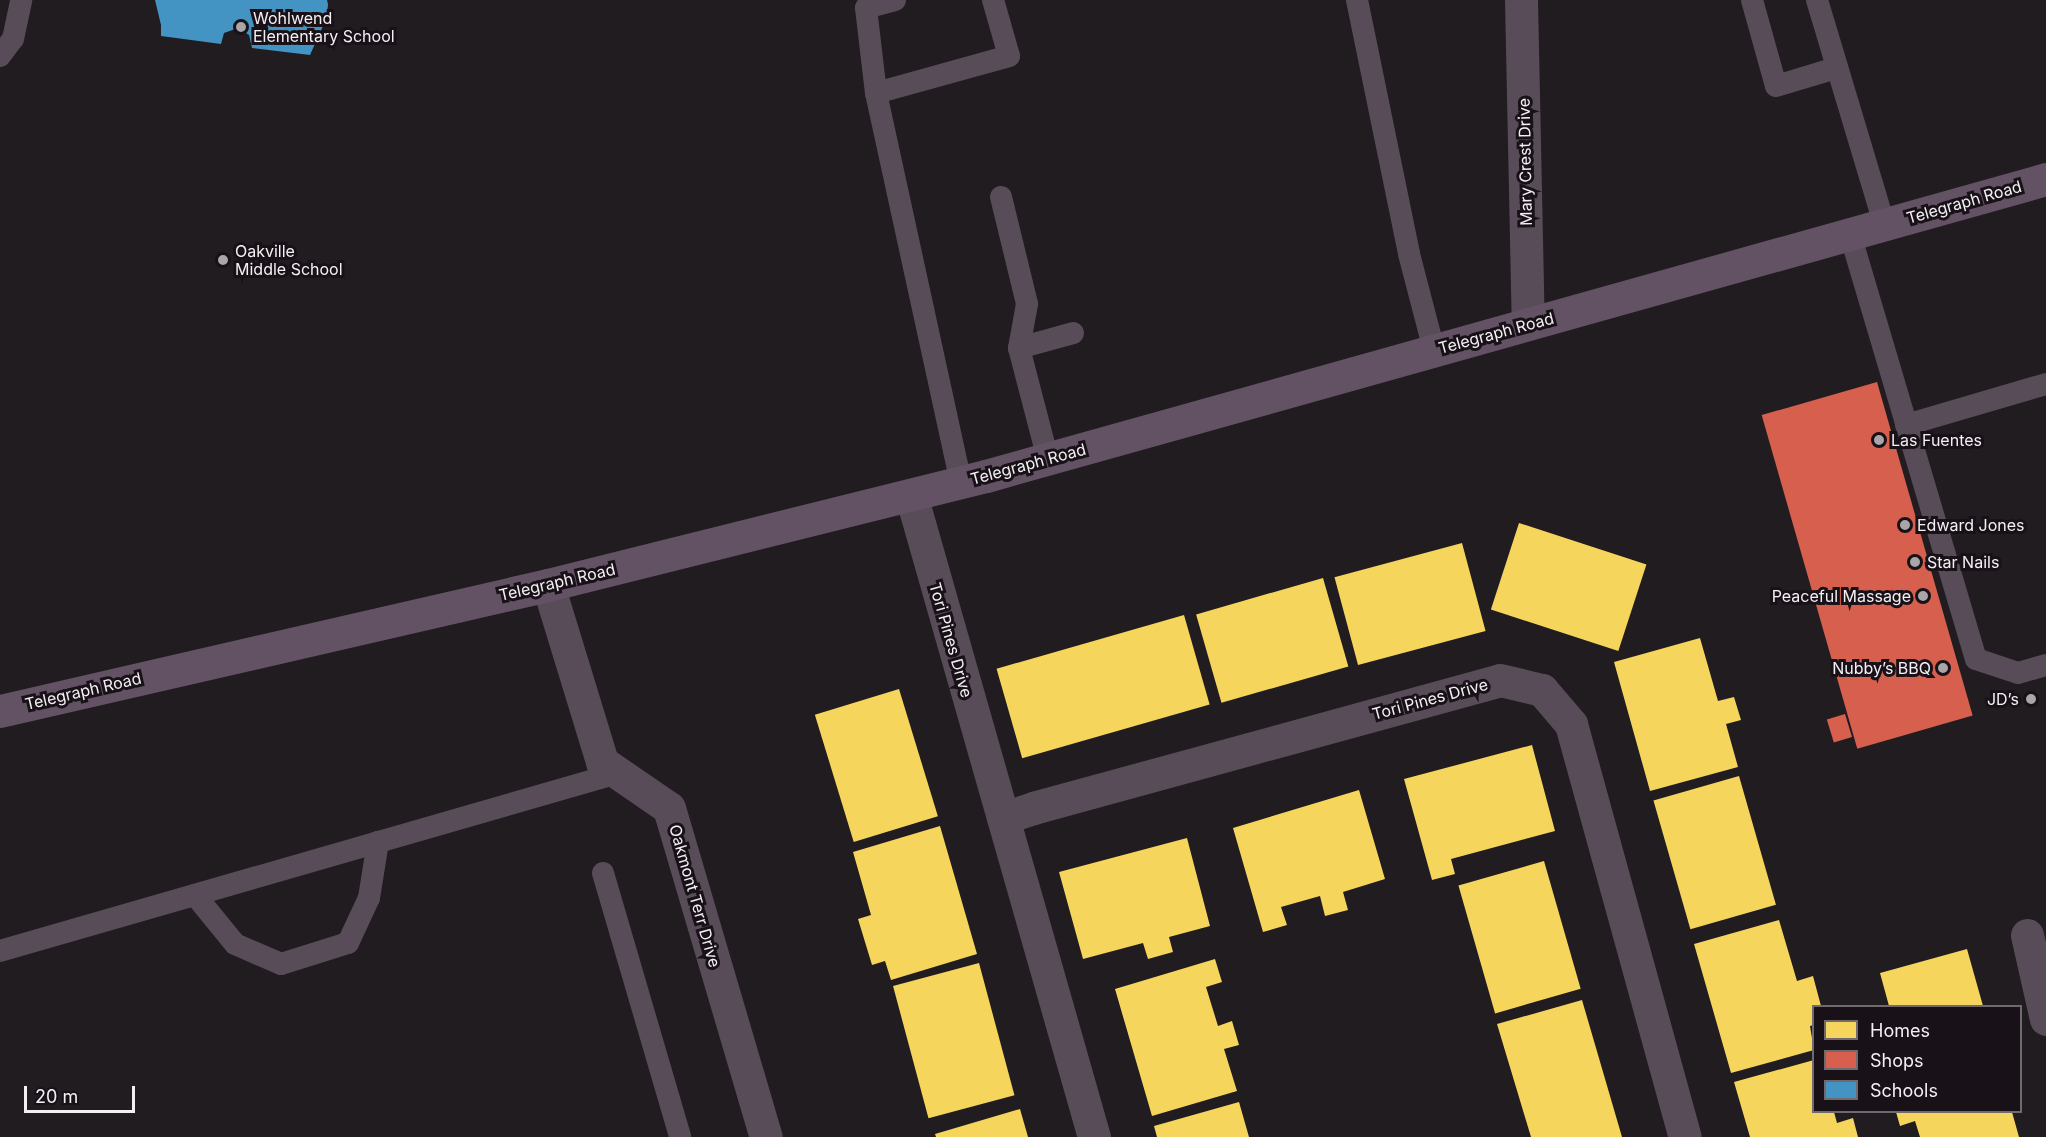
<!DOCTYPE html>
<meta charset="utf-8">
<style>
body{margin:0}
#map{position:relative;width:2046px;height:1137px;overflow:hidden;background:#201c20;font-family:Inter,sans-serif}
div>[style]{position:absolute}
.homes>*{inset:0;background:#f6d55c;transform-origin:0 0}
.shops>*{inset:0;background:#d6604d;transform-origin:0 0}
.schools>*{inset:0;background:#4393c3}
.lane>*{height:22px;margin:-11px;padding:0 11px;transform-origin:11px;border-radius:11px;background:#584c58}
.street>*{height:33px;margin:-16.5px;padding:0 16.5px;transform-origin:16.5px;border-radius:16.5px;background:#584c58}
.primary>*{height:33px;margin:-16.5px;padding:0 16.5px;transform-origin:16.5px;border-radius:16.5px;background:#635263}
.dots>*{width:16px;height:16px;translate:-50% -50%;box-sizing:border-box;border:3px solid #181218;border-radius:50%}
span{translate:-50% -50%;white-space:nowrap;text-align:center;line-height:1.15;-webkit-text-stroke:6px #181218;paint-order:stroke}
.poi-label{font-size:16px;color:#f4eff3}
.left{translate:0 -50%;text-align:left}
.right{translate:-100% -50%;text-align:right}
.street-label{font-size:16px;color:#f4eff3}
.legend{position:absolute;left:1812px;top:1005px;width:210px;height:108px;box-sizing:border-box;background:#181218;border:2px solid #706a70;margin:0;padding:8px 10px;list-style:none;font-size:18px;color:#f4eff3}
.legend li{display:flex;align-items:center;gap:12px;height:30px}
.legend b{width:30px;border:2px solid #706a70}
.scale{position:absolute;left:24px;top:1086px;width:111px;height:27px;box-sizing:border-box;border:3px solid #f4eff3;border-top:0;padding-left:8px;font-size:18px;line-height:21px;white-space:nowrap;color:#f4eff3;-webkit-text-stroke:4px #181218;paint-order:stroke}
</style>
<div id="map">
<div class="homes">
<div style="left:1519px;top:523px;width:134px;height:91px;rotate:18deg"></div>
<div style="left:1462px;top:543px;width:91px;height:132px;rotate:75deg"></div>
<div style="left:1323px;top:578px;width:92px;height:132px;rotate:74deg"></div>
<div style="left:1184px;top:615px;width:93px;height:195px;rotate:74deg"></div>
<div style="clip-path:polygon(1700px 638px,1718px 701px,1734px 697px,1741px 720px,1726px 724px,1738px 767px,1650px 791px,1614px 662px)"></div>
<div style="left:899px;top:689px;width:133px;height:88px;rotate:73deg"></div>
<div style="clip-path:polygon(1532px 745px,1555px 831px,1451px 859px,1455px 874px,1432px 880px,1404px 779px)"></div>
<div style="left:1739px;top:776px;width:134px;height:89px;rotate:74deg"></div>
<div style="clip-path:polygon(1359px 790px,1385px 879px,1343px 892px,1348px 910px,1325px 916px,1320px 896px,1281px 907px,1287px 925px,1263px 932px,1233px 828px)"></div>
<div style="clip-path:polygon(940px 826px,977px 954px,891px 980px,885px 961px,872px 965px,858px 919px,871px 915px,853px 852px)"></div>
<div style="clip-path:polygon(1187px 838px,1210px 926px,1169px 937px,1173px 952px,1148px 959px,1143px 943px,1083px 959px,1059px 872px)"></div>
<div style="left:1544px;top:861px;width:133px;height:89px;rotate:74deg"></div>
<div style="clip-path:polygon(1779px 920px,1797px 981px,1813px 976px,1821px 1006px,1814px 1006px,1814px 1025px,1810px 1026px,1814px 1050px,1731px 1073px,1694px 944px)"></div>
<div style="clip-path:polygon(1967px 949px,1983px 1006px,1889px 1006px,1880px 973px)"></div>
<div style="clip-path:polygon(1215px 959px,1222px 982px,1206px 987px,1218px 1026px,1232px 1021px,1239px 1045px,1224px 1049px,1237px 1091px,1152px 1116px,1115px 989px)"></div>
<div style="left:979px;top:963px;width:137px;height:89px;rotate:75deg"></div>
<div style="clip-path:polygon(1582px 1000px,1622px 1137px,1531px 1137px,1497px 1024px)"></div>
<div style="clip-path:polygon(1814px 1060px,1814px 1112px,1834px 1112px,1837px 1123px,1853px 1118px,1858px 1137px,1750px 1137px,1734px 1082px)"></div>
<div style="clip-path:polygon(1239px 1102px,1249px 1137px,1157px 1137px,1154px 1126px)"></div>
<div style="clip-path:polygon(1020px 1109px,1028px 1137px,936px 1137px,935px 1134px)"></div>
<div style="clip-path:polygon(1896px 1112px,2012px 1112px,2019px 1137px,1920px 1137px,1915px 1121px,1900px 1126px)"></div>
</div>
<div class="shops">
<div style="left:1877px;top:382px;width:347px;height:120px;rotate:74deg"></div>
<div style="left:1845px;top:714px;width:24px;height:19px;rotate:73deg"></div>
</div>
<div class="schools">
<div style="clip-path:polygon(155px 0,327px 0,328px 4px,327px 17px,310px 55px,252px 48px,249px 35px,238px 28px,224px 33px,221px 44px,161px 36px,161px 25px)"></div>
</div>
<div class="lane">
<div style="left:895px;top:0;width:30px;rotate:165deg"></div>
<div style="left:866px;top:8px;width:86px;rotate:83.3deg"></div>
<div style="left:876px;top:93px;width:398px;rotate:77.7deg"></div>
<div style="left:1357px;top:0;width:259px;rotate:78.4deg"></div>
<div style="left:1409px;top:254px;width:99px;rotate:75.4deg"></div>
<div style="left:1752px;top:0;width:89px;rotate:74.4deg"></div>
<div style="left:1776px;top:86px;width:63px;rotate:-16.7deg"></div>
<div style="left:1817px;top:0;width:234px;rotate:73.3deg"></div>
<div style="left:0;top:56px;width:21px;rotate:-53deg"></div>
<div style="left:13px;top:39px;width:40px;rotate:-78deg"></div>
<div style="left:876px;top:93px;width:138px;rotate:-15.5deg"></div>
<div style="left:1009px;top:56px;width:58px;rotate:-105.9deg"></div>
<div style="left:1001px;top:197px;width:110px;rotate:76.3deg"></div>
<div style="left:1027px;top:304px;width:45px;rotate:100.3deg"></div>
<div style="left:1019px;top:348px;width:115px;rotate:75.4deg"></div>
<div style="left:1850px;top:234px;width:443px;rotate:73.5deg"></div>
<div style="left:1976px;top:659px;width:44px;rotate:18.4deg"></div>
<div style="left:2018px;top:673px;width:29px;rotate:-16deg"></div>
<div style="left:1019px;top:348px;width:56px;rotate:-15.5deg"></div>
<div style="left:1906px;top:425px;width:146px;rotate:-16.3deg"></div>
<div style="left:603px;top:873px;width:275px;rotate:73.7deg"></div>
<div style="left:195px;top:895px;width:63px;rotate:50.8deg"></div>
<div style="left:235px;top:944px;width:50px;rotate:23.5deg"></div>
<div style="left:281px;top:964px;width:70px;rotate:-17.4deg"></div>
<div style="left:348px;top:943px;width:50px;rotate:-65deg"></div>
<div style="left:369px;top:898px;width:57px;rotate:-80.9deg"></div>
<div style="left:0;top:951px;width:643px;rotate:-16.07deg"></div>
</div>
<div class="street">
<div style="left:1521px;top:0;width:324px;rotate:88.8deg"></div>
<div style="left:911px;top:495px;width:668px;rotate:74.09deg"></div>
<div style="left:548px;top:585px;width:185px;rotate:73deg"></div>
<div style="left:602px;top:762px;width:81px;rotate:34.5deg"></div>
<div style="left:669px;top:808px;width:343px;rotate:73.6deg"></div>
<div style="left:1003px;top:818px;width:32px;rotate:-18deg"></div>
<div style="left:1033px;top:808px;width:484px;rotate:-15.3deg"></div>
<div style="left:1500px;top:680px;width:43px;rotate:13.4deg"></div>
<div style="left:1542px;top:690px;width:45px;rotate:49.5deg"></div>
<div style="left:1571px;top:724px;width:428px;rotate:74.6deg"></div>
<div style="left:2027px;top:935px;width:86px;rotate:77.3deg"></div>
</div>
<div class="primary">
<div style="left:0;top:711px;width:562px;rotate:-12.95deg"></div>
<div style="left:548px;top:585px;width:451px;rotate:-14deg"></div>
<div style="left:986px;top:476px;width:1101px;rotate:-15.65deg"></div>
</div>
<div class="dots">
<div style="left:241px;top:27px;background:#aaa5a9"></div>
<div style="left:223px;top:260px;background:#aaa5a9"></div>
<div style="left:1879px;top:440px;background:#aaa5a9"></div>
<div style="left:1905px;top:525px;background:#aaa5a9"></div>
<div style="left:1915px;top:562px;background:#aaa5a9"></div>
<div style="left:1923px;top:596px;background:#aaa5a9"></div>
<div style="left:1943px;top:668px;background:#aaa5a9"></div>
<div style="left:2031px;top:699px;background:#aaa5a9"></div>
</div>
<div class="poi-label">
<span class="left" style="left:253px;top:27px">Wohlwend<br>Elementary School</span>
<span class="left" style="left:235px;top:260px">Oakville<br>Middle School</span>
<span class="left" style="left:1891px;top:440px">Las Fuentes</span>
<span class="left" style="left:1917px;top:525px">Edward Jones</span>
<span class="left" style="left:1927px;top:562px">Star Nails</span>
<span class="right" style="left:1911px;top:596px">Peaceful Massage</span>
<span class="right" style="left:1931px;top:668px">Nubby’s BBQ</span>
<span class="right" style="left:2019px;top:699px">JD’s</span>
</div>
<div class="street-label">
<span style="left:1525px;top:162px;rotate:-91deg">Mary Crest Drive</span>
<span style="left:1964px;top:202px;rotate:-16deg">Telegraph Road</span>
<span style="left:1496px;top:333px;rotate:-15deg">Telegraph Road</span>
<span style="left:1028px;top:464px;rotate:-15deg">Telegraph Road</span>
<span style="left:557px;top:582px;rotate:-13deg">Telegraph Road</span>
<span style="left:951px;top:640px;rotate:74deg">Tori Pines Drive</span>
<span style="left:83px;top:691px;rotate:-13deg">Telegraph Road</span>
<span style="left:1430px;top:699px;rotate:-15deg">Tori Pines Drive</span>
<span style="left:695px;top:896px;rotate:74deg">Oakmont Terr Drive</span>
</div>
<ul class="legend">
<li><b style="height:16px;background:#f6d55c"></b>Homes</li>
<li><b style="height:16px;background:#d6604d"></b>Shops</li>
<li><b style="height:16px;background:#4393c3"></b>Schools</li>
</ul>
<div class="scale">20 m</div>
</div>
